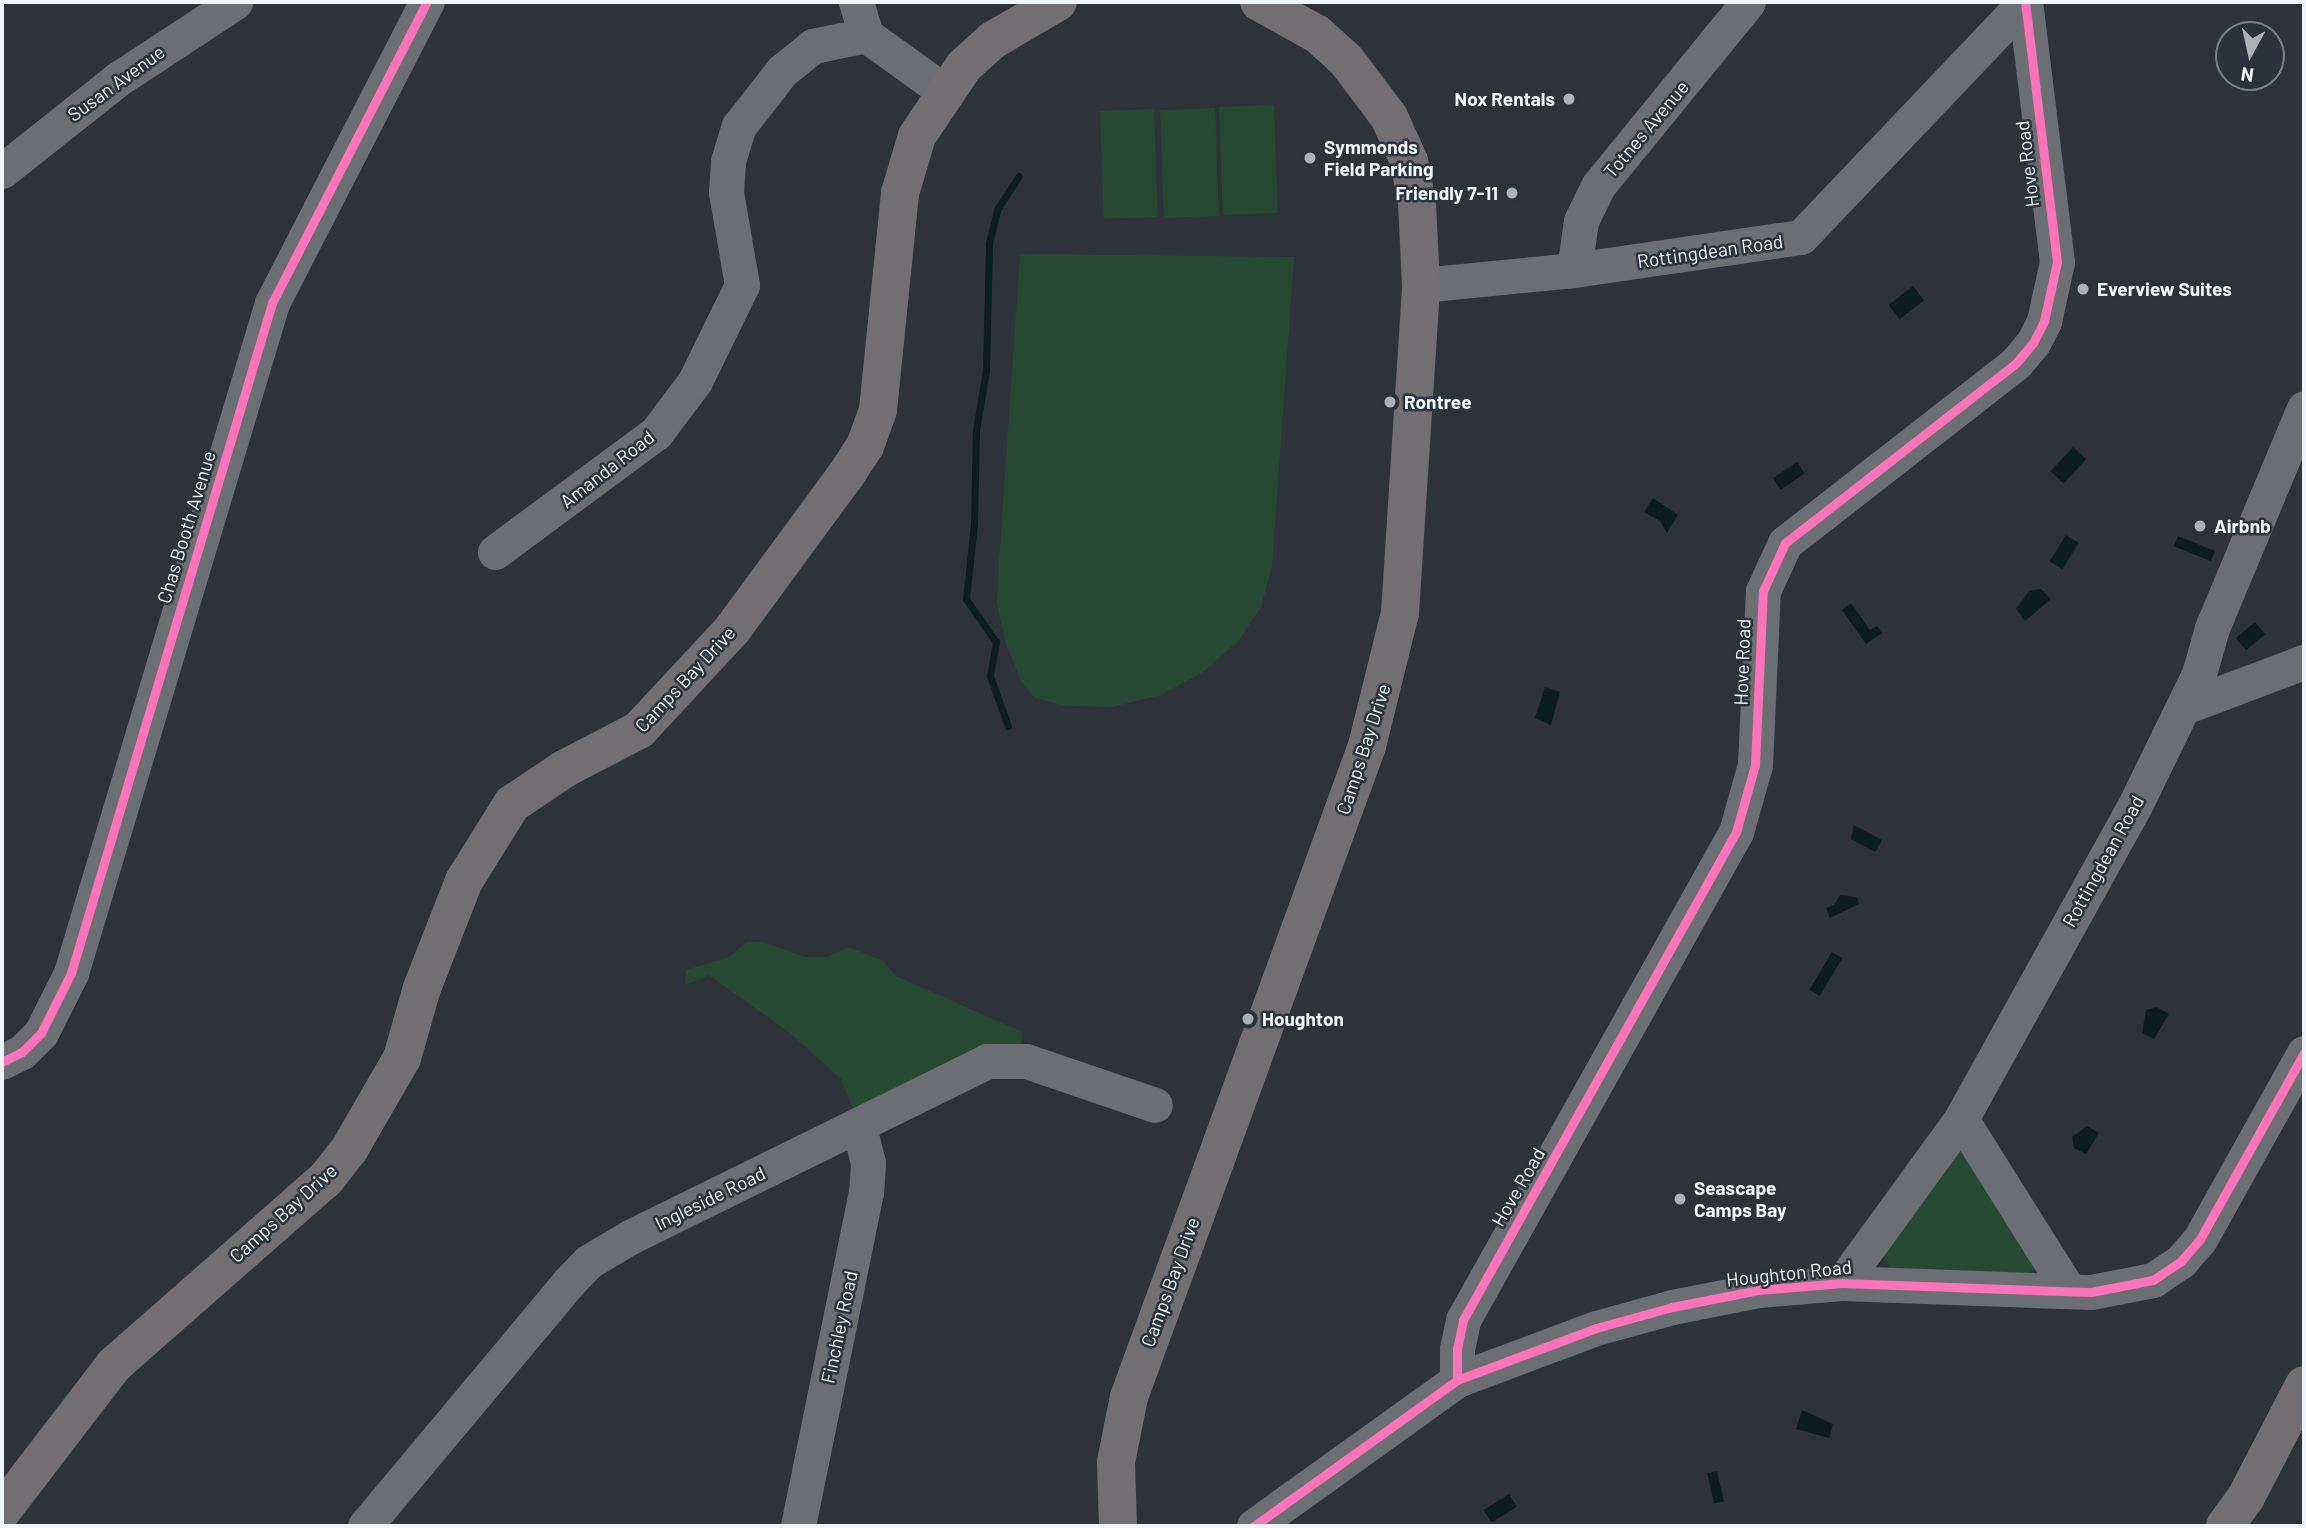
<!DOCTYPE html>
<style>
body{margin:0}
#map{position:relative;width:2306px;height:1528px;overflow:hidden;background:#2e3339;font-family:Barlow,sans-serif}
div>[style]{position:absolute}
.green>*{inset:0;background:#274933;transform-origin:0 0}
.water>*{inset:0;background:#0b1d20;transform-origin:0 0}
.stream>*{height:7px;margin:-3.5px;padding:0 3.5px;transform-origin:3.5px;border-radius:3.5px;background:#0b1d20}
.minor>*{height:35px;margin:-17.5px;padding:0 17.5px;transform-origin:17.5px;border-radius:17.5px;background:#6b6e73}
.major>*{height:38px;margin:-19px;padding:0 19px;transform-origin:19px;border-radius:19px;background:#716f72}
.cycleway>*{height:9px;margin:-4.5px;padding:0 4.5px;transform-origin:4.5px;border-radius:4.5px;background:#fb73b8}
.dots>*{width:19px;height:19px;translate:-50% -50%;box-sizing:border-box;border:4px solid #2a333d;border-radius:50%}
span{translate:-50% -50%;white-space:nowrap;text-align:center;line-height:1.15;-webkit-text-stroke:5px #2a333d;paint-order:stroke}
.street-label{font-size:19px;color:#eff5fb}
.poi-label{font-size:19px;color:#eff5fb;font-weight:700}
.right{translate:-100% -50%;text-align:right}
.left{translate:0 -50%;text-align:left}
.frame{position:absolute;inset:0;border:4px solid #eff5fb;pointer-events:none}
.north{position:absolute;left:2215px;top:21px;width:70px;height:70px;box-sizing:border-box;background:#2a333d;border:2px solid #798189;border-radius:50%;rotate:188deg;font-size:19px;font-weight:700;line-height:28px;text-align:center;color:#eff5fb}
.north::after{content:'';display:block;margin:auto;width:24px;height:32px;background:#abb1b7;clip-path:polygon(50% 0,100% 100%,50% 72%,0 100%)}
</style>
<div id="map">
<div class="green">
<div style="left:1274px;top:105px;width:108px;height:55px;rotate:88deg"></div>
<div style="left:1215px;top:108px;width:108px;height:55px;rotate:88deg"></div>
<div style="left:1154px;top:109px;width:108px;height:54px;rotate:88deg"></div>
<div style="clip-path:polygon(1020px 254px,1294px 257px,1272px 566px,1261px 607px,1239px 640px,1203px 672px,1161px 695px,1112px 707px,1066px 706px,1035px 698px,1021px 681px,1005px 641px,997px 603px,999px 563px)"></div>
<div style="clip-path:polygon(746px 942px,763px 942px,805px 957px,827px 957px,848px 947px,882px 960px,896px 976px,1022px 1032px,1021px 1050px,856px 1116px,841px 1079px,790px 1033px,709px 975px,685px 985px,686px 970px,729px 957px)"></div>
<div style="clip-path:polygon(1963px 1149px,2035px 1268px,2030px 1273px,1892px 1269px,1885px 1262px,1883px 1255px,1955px 1152px)"></div>
</div>
<div class="water">
<div style="left:1913px;top:286px;width:18px;height:31px;rotate:52deg"></div>
<div style="left:2073px;top:447px;width:18px;height:33px;rotate:43deg"></div>
<div style="left:1797px;top:462px;width:14px;height:29px;rotate:56deg"></div>
<div style="clip-path:polygon(1653px 498px,1678px 515px,1667px 533px,1660px 521px,1644px 512px)"></div>
<div style="left:2066px;top:535px;width:15px;height:31px;rotate:32deg"></div>
<div style="left:2178px;top:536px;width:40px;height:11px;rotate:22deg"></div>
<div style="clip-path:polygon(2041px 589px,2051px 599px,2025px 621px,2016px 609px,2029px 591px)"></div>
<div style="clip-path:polygon(1851px 603px,1870px 630px,1877px 626px,1882px 633px,1866px 644px,1842px 610px)"></div>
<div style="left:2255px;top:622px;width:16px;height:25px;rotate:50deg"></div>
<div style="clip-path:polygon(1545px 687px,1560px 692px,1551px 725px,1535px 718px)"></div>
<div style="clip-path:polygon(1854px 825px,1882px 840px,1875px 852px,1851px 839px)"></div>
<div style="clip-path:polygon(1840px 895px,1857px 897px,1859px 904px,1830px 918px,1826px 908px,1834px 905px)"></div>
<div style="left:1832px;top:952px;width:12px;height:44px;rotate:31deg"></div>
<div style="clip-path:polygon(2156px 1007px,2169px 1014px,2154px 1039px,2142px 1033px,2146px 1010px)"></div>
<div style="clip-path:polygon(2087px 1126px,2099px 1133px,2086px 1154px,2074px 1148px,2072px 1137px)"></div>
<div style="clip-path:polygon(1802px 1410px,1833px 1424px,1829px 1438px,1796px 1429px)"></div>
<div style="left:1717px;top:1471px;width:31px;height:10px;rotate:77deg"></div>
<div style="left:1509px;top:1494px;width:15px;height:30px;rotate:58deg"></div>
</div>
<div class="stream">
<div style="left:1008px;top:726px;width:53px;rotate:-109.8deg"></div>
<div style="left:990px;top:676px;width:35px;rotate:-80deg"></div>
<div style="left:996px;top:642px;width:52px;rotate:-124.9deg"></div>
<div style="left:966px;top:599px;width:75px;rotate:-83.9deg"></div>
<div style="left:974px;top:524px;width:94px;rotate:-88.8deg"></div>
<div style="left:976px;top:430px;width:61px;rotate:-80.5deg"></div>
<div style="left:986px;top:370px;width:127px;rotate:-88.6deg"></div>
<div style="left:989px;top:243px;width:36px;rotate:-76deg"></div>
<div style="left:998px;top:208px;width:38px;rotate:-57deg"></div>
</div>
<div class="minor">
<div style="left:856px;top:2px;width:34px;rotate:73deg"></div>
<div style="left:866px;top:35px;width:96px;rotate:35.7deg"></div>
<div style="left:2px;top:171px;width:148px;rotate:-38.4deg"></div>
<div style="left:118px;top:79px;width:140px;rotate:-33.3deg"></div>
<div style="left:1574px;top:270px;width:49px;rotate:-81.9deg"></div>
<div style="left:1581px;top:221px;width:39px;rotate:-64deg"></div>
<div style="left:1598px;top:186px;width:237px;rotate:-50.8deg"></div>
<div style="left:1421px;top:285px;width:154px;rotate:-5.6deg"></div>
<div style="left:1574px;top:270px;width:229px;rotate:-8.3deg"></div>
<div style="left:1801px;top:237px;width:325px;rotate:-46.4deg"></div>
<div style="left:495px;top:552px;width:200px;rotate:-36.5deg"></div>
<div style="left:656px;top:433px;width:65px;rotate:-53.1deg"></div>
<div style="left:695px;top:381px;width:107px;rotate:-63.9deg"></div>
<div style="left:742px;top:285px;width:94px;rotate:-99.8deg"></div>
<div style="left:726px;top:192px;width:31px;rotate:-86deg"></div>
<div style="left:728px;top:161px;width:37px;rotate:-73deg"></div>
<div style="left:739px;top:126px;width:70px;rotate:-52deg"></div>
<div style="left:782px;top:71px;width:40px;rotate:-39deg"></div>
<div style="left:813px;top:46px;width:54px;rotate:-11.7deg"></div>
<div style="left:2184px;top:707px;width:128px;rotate:-20.6deg"></div>
<div style="left:2px;top:1062px;width:22px;rotate:-27deg"></div>
<div style="left:22px;top:1052px;width:27px;rotate:-45deg"></div>
<div style="left:41px;top:1033px;width:67px;rotate:-63.4deg"></div>
<div style="left:71px;top:973px;width:700px;rotate:-73.3deg"></div>
<div style="left:272px;top:303px;width:339px;rotate:-62.8deg"></div>
<div style="left:1961px;top:1119px;width:203px;rotate:57.9deg"></div>
<div style="left:1842px;top:1283px;width:203px;rotate:-54deg"></div>
<div style="left:1961px;top:1119px;width:363px;rotate:-61deg"></div>
<div style="left:2137px;top:801px;width:141px;rotate:-64deg"></div>
<div style="left:2199px;top:674px;width:48px;rotate:-74.2deg"></div>
<div style="left:2212px;top:628px;width:238px;rotate:-67.3deg"></div>
<div style="left:1457px;top:1380px;width:31px;rotate:-90deg"></div>
<div style="left:1457px;top:1349px;width:30px;rotate:-78deg"></div>
<div style="left:1463px;top:1320px;width:559px;rotate:-60.78deg"></div>
<div style="left:1736px;top:832px;width:70px;rotate:-74.2deg"></div>
<div style="left:1755px;top:765px;width:174px;rotate:-87.4deg"></div>
<div style="left:1763px;top:591px;width:53px;rotate:-65.4deg"></div>
<div style="left:1785px;top:543px;width:293px;rotate:-37.9deg"></div>
<div style="left:2016px;top:363px;width:26px;rotate:-50deg"></div>
<div style="left:2033px;top:343px;width:25px;rotate:-63deg"></div>
<div style="left:2044px;top:321px;width:60px;rotate:-77.6deg"></div>
<div style="left:2057px;top:262px;width:262px;rotate:-97deg"></div>
<div style="left:365px;top:1526px;width:317px;rotate:-50.1deg"></div>
<div style="left:568px;top:1283px;width:29px;rotate:-46deg"></div>
<div style="left:588px;top:1262px;width:49px;rotate:-30.8deg"></div>
<div style="left:630px;top:1237px;width:398px;rotate:-26.2deg"></div>
<div style="left:987px;top:1061px;width:39px"></div>
<div style="left:1026px;top:1061px;width:136px;rotate:18.8deg"></div>
<div style="left:798px;top:1526px;width:340px;rotate:-78.5deg"></div>
<div style="left:866px;top:1193px;width:30px;rotate:-86deg"></div>
<div style="left:868px;top:1163px;width:37px;rotate:-104deg"></div>
<div style="left:1254px;top:1526px;width:250px;rotate:-35.7deg"></div>
<div style="left:1457px;top:1380px;width:148px;rotate:-20.5deg"></div>
<div style="left:1596px;top:1328px;width:79px;rotate:-15.4deg"></div>
<div style="left:1672px;top:1307px;width:89px;rotate:-11.1deg"></div>
<div style="left:1759px;top:1290px;width:83px;rotate:-4.8deg"></div>
<div style="left:1842px;top:1283px;width:249px;rotate:2.1deg"></div>
<div style="left:2091px;top:1292px;width:63px;rotate:-11deg"></div>
<div style="left:2153px;top:1280px;width:34px;rotate:-34deg"></div>
<div style="left:2181px;top:1261px;width:29px;rotate:-49deg"></div>
<div style="left:2200px;top:1239px;width:213px;rotate:-60.8deg"></div>
</div>
<div class="major">
<div style="left:2px;top:1511px;width:184px;rotate:-52.5deg"></div>
<div style="left:114px;top:1365px;width:282px;rotate:-41.3deg"></div>
<div style="left:326px;top:1179px;width:39px;rotate:-52deg"></div>
<div style="left:350px;top:1148px;width:104px;rotate:-60deg"></div>
<div style="left:402px;top:1058px;width:73px;rotate:-74.1deg"></div>
<div style="left:422px;top:988px;width:115px;rotate:-68.6deg"></div>
<div style="left:464px;top:881px;width:91px;rotate:-58.1deg"></div>
<div style="left:512px;top:804px;width:63px;rotate:-33.9deg"></div>
<div style="left:564px;top:769px;width:85px;rotate:-27.5deg"></div>
<div style="left:639px;top:730px;width:137px;rotate:-47.1deg"></div>
<div style="left:732px;top:630px;width:192px;rotate:-53.7deg"></div>
<div style="left:846px;top:475px;width:35px;rotate:-57deg"></div>
<div style="left:865px;top:446px;width:38px;rotate:-70deg"></div>
<div style="left:878px;top:410px;width:218px;rotate:-84.2deg"></div>
<div style="left:900px;top:193px;width:59px;rotate:-73.4deg"></div>
<div style="left:917px;top:136px;width:84px;rotate:-56.1deg"></div>
<div style="left:964px;top:66px;width:39px;rotate:-42deg"></div>
<div style="left:993px;top:40px;width:75px;rotate:-30.3deg"></div>
<div style="left:1118px;top:1526px;width:64px;rotate:-91.8deg"></div>
<div style="left:1116px;top:1462px;width:66px;rotate:-78.7deg"></div>
<div style="left:1129px;top:1397px;width:693px;rotate:-69.92deg"></div>
<div style="left:1367px;top:746px;width:137px;rotate:-76.1deg"></div>
<div style="left:1400px;top:613px;width:329px;rotate:-86.3deg"></div>
<div style="left:1421px;top:285px;width:82px;rotate:-92.8deg"></div>
<div style="left:1417px;top:203px;width:43px;rotate:-100.8deg"></div>
<div style="left:1409px;top:161px;width:48px;rotate:-114.4deg"></div>
<div style="left:1389px;top:117px;width:71px;rotate:-127deg"></div>
<div style="left:1346px;top:60px;width:39px;rotate:-138deg"></div>
<div style="left:1317px;top:34px;width:66px;rotate:-151.1deg"></div>
<div style="left:2225px;top:1526px;width:36px;rotate:-54deg"></div>
<div style="left:2246px;top:1497px;width:126px;rotate:-62.6deg"></div>
</div>
<div class="cycleway">
<div style="left:2px;top:1062px;width:22px;rotate:-27deg"></div>
<div style="left:22px;top:1052px;width:27px;rotate:-45deg"></div>
<div style="left:41px;top:1033px;width:67px;rotate:-63.4deg"></div>
<div style="left:71px;top:973px;width:700px;rotate:-73.3deg"></div>
<div style="left:272px;top:303px;width:339px;rotate:-62.8deg"></div>
<div style="left:1457px;top:1380px;width:31px;rotate:-90deg"></div>
<div style="left:1457px;top:1349px;width:30px;rotate:-78deg"></div>
<div style="left:1463px;top:1320px;width:559px;rotate:-60.78deg"></div>
<div style="left:1736px;top:832px;width:70px;rotate:-74.2deg"></div>
<div style="left:1755px;top:765px;width:174px;rotate:-87.4deg"></div>
<div style="left:1763px;top:591px;width:53px;rotate:-65.4deg"></div>
<div style="left:1785px;top:543px;width:293px;rotate:-37.9deg"></div>
<div style="left:2016px;top:363px;width:26px;rotate:-50deg"></div>
<div style="left:2033px;top:343px;width:25px;rotate:-63deg"></div>
<div style="left:2044px;top:321px;width:60px;rotate:-77.6deg"></div>
<div style="left:2057px;top:262px;width:262px;rotate:-97deg"></div>
<div style="left:1254px;top:1526px;width:250px;rotate:-35.7deg"></div>
<div style="left:1457px;top:1380px;width:148px;rotate:-20.5deg"></div>
<div style="left:1596px;top:1328px;width:79px;rotate:-15.4deg"></div>
<div style="left:1672px;top:1307px;width:89px;rotate:-11.1deg"></div>
<div style="left:1759px;top:1290px;width:83px;rotate:-4.8deg"></div>
<div style="left:1842px;top:1283px;width:249px;rotate:2.1deg"></div>
<div style="left:2091px;top:1292px;width:63px;rotate:-11deg"></div>
<div style="left:2153px;top:1280px;width:34px;rotate:-34deg"></div>
<div style="left:2181px;top:1261px;width:29px;rotate:-49deg"></div>
<div style="left:2200px;top:1239px;width:213px;rotate:-60.8deg"></div>
</div>
<div class="dots">
<div style="left:1569px;top:99px;background:#abb1b7"></div>
<div style="left:1310px;top:158px;background:#abb1b7"></div>
<div style="left:1512px;top:193px;background:#abb1b7"></div>
<div style="left:2083px;top:289px;background:#abb1b7"></div>
<div style="left:1390px;top:402px;background:#abb1b7"></div>
<div style="left:2200px;top:526px;background:#abb1b7"></div>
<div style="left:1248px;top:1019px;background:#abb1b7"></div>
<div style="left:1680px;top:1199px;background:#abb1b7"></div>
</div>
<div class="street-label">
<span style="left:116px;top:83px;rotate:-36deg">Susan Avenue</span>
<span style="left:1646px;top:129px;rotate:-50deg">Totnes Avenue</span>
<span style="left:2027px;top:164px;rotate:-97deg">Hove Road</span>
<span style="left:1710px;top:251px;rotate:-8deg">Rottingdean Road</span>
<span style="left:607px;top:469px;rotate:-38deg">Amanda Road</span>
<span style="left:186px;top:527px;rotate:-73deg">Chas Booth Avenue</span>
<span style="left:1742px;top:662px;rotate:-88deg">Hove Road</span>
<span style="left:685px;top:679px;rotate:-47deg">Camps Bay Drive</span>
<span style="left:1363px;top:749px;rotate:-72deg">Camps Bay Drive</span>
<span style="left:2103px;top:861px;rotate:-61deg">Rottingdean Road</span>
<span style="left:1518px;top:1187px;rotate:-60deg">Hove Road</span>
<span style="left:710px;top:1198px;rotate:-26deg">Ingleside Road</span>
<span style="left:283px;top:1213px;rotate:-42deg">Camps Bay Drive</span>
<span style="left:1789px;top:1273px;rotate:-6deg">Houghton Road</span>
<span style="left:1170px;top:1282px;rotate:-70deg">Camps Bay Drive</span>
<span style="left:839px;top:1327px;rotate:-78deg">Finchley Road</span>
</div>
<div class="poi-label">
<span class="right" style="left:1555px;top:99px">Nox Rentals</span>
<span class="left" style="left:1324px;top:158px">Symmonds<br>Field Parking</span>
<span class="right" style="left:1498px;top:193px">Friendly 7-11</span>
<span class="left" style="left:2097px;top:289px">Everview Suites</span>
<span class="left" style="left:1404px;top:402px">Rontree</span>
<span class="left" style="left:2214px;top:526px">Airbnb</span>
<span class="left" style="left:1262px;top:1019px">Houghton</span>
<span class="left" style="left:1694px;top:1199px">Seascape<br>Camps Bay</span>
</div>
<div class="frame"></div>
<div class="north">N</div>
</div>
